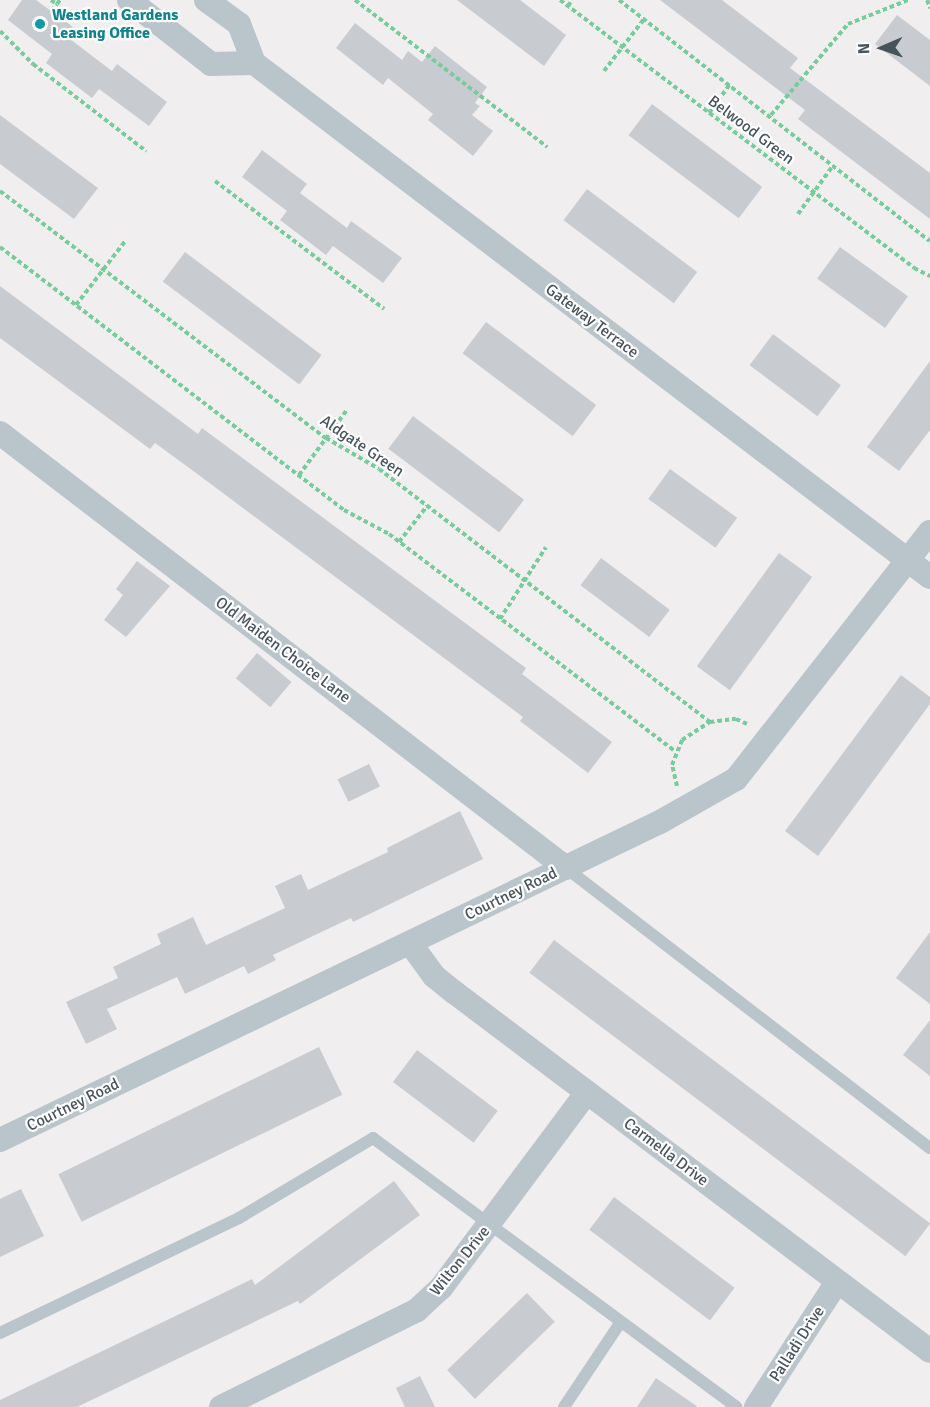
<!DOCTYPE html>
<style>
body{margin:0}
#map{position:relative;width:930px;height:1407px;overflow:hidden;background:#f1eeef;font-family:Signika,sans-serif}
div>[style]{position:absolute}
.building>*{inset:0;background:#c8ccd1;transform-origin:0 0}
.path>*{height:4px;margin-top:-2px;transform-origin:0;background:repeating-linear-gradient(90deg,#77cb9d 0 4.5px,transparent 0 7.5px)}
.service>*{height:12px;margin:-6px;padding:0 6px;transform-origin:6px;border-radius:6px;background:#bac4cb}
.minor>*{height:24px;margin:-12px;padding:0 12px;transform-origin:12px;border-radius:12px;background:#bac4cb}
.dots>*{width:16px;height:16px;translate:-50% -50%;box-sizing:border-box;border:3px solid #fff;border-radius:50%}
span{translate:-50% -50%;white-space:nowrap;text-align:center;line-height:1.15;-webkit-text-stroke:4.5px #fff;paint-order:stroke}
.culture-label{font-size:16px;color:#0d838f;font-weight:700}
.left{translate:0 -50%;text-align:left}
.street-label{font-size:16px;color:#47535b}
.north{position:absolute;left:852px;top:18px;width:60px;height:60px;-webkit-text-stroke:4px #fff;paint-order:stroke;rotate:268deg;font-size:16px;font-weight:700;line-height:24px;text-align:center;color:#47535b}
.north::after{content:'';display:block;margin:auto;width:21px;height:27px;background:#47535b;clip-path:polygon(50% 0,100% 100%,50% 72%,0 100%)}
</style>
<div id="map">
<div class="building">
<div style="clip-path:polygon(22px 0,36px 0,73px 27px,66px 36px,112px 71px,117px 64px,167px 102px,149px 126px,99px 89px,92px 98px,46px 63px,52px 54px,8px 20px)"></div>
<div style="clip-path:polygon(457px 0,520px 0,566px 35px,544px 66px)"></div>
<div style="clip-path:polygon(660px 0,722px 0,798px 58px,790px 68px,930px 173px,930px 219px,798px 119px,805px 110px)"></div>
<div style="clip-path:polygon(897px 15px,930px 40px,930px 86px,875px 44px)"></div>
<div style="clip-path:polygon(355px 23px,402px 60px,408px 51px,422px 62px,435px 46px,487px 87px,475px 103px,480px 106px,472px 115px,493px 131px,473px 156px,428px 120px,433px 114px,388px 78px,383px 85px,336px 48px)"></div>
<div style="left:652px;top:104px;width:138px;height:39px;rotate:37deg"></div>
<div style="clip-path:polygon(0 115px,98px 188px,74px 219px,0 164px)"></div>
<div style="clip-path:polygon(262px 150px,307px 184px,300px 193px,347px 228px,351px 221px,402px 258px,383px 283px,333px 246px,326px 255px,280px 220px,287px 211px,242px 177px)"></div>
<div style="left:587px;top:189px;width:138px;height:39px;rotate:37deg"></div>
<div style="left:840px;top:247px;width:84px;height:39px;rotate:36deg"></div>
<div style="left:185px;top:252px;width:171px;height:37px;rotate:37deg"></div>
<div style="clip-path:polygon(0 286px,198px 434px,202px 428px,526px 668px,522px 674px,612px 742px,588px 773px,520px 721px,523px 717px,192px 470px,155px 443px,150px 449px,0 338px)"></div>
<div style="left:486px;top:322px;width:138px;height:39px;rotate:37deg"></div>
<div style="left:773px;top:334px;width:85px;height:39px;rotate:37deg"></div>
<div style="clip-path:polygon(930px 361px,930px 430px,899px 471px,867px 447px)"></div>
<div style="left:413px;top:416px;width:139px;height:41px;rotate:37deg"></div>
<div style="left:670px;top:469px;width:83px;height:37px;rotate:36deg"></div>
<div style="left:779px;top:553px;width:41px;height:140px;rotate:36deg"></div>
<div style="left:601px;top:558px;width:86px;height:34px;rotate:37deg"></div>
<div style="clip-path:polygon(137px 561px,170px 586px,126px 637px,104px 620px,123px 595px,116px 589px)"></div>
<div style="left:257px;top:653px;width:45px;height:33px;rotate:40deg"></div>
<div style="clip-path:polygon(901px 675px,930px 697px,930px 704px,818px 856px,785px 831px)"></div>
<div style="left:369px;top:764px;width:25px;height:35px;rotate:64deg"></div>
<div style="clip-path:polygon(460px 811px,483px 859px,353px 922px,351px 918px,273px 955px,276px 960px,248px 974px,244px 966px,185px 994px,177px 977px,107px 1009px,117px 1029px,86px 1044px,66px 1002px,118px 978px,113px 967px,161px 944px,157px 934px,193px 917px,206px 945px,285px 908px,275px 886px,301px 874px,308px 890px,388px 852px,387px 848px)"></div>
<div style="clip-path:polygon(930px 932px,930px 1004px,896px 978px)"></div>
<div style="left:554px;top:940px;width:471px;height:41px;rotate:37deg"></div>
<div style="clip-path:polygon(930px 1020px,930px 1076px,903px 1055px)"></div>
<div style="left:319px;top:1047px;width:53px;height:290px;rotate:64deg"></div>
<div style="left:417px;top:1050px;width:101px;height:40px;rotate:37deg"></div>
<div style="clip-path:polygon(394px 1181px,420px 1215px,300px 1304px,298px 1301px,77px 1407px,0 1407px,0 1400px,213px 1298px,252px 1279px,255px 1285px)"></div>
<div style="clip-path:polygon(21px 1189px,44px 1236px,0 1257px,0 1199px)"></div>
<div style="left:614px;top:1197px;width:151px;height:41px;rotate:37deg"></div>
<div style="left:527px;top:1293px;width:40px;height:111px;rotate:46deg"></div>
<div style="clip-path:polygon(420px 1376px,435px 1407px,405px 1407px,396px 1388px)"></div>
<div style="clip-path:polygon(656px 1378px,698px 1407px,637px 1407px)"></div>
</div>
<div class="path">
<div style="left:51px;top:0;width:7px;rotate:34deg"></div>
<div style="left:57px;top:4px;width:5px;rotate:-53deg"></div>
<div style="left:355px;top:0;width:242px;rotate:37.4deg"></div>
<div style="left:560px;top:0;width:444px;rotate:37.1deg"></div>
<div style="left:914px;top:268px;width:18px;rotate:27deg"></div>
<div style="left:619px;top:0;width:393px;rotate:37.8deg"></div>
<div style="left:927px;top:0;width:9px;rotate:69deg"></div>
<div style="left:568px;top:6px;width:7px;rotate:-56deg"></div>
<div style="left:51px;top:11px;width:9px;rotate:-49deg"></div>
<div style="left:0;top:31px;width:47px;rotate:45deg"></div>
<div style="left:33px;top:64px;width:143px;rotate:37.6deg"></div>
<div style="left:604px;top:71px;width:66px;rotate:-52.4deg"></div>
<div style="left:709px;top:113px;width:36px;rotate:-54deg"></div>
<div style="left:771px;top:115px;width:119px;rotate:-49.8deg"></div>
<div style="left:848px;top:24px;width:65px;rotate:-21.8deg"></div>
<div style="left:215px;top:181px;width:212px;rotate:37.1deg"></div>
<div style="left:0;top:191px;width:409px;rotate:37.2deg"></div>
<div style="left:326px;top:438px;width:61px;rotate:30.3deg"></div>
<div style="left:379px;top:469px;width:417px;rotate:37.4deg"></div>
<div style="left:798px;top:214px;width:58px;rotate:-54.1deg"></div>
<div style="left:0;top:247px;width:433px;rotate:37.4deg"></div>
<div style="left:344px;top:510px;width:51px;rotate:28.1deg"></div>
<div style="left:389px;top:534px;width:359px;rotate:37.2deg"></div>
<div style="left:76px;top:305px;width:82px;rotate:-52.4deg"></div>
<div style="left:299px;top:475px;width:81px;rotate:-53.6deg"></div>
<div style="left:399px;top:542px;width:46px;rotate:-52.1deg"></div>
<div style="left:500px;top:619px;width:85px;rotate:-57.4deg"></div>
<div style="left:677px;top:786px;width:22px;rotate:-103deg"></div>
<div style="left:672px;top:765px;width:27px;rotate:-68deg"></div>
<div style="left:682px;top:740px;width:33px;rotate:-33deg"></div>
<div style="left:710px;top:722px;width:26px;rotate:-7deg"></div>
<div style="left:736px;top:719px;width:12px;rotate:24deg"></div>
</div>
<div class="service">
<div style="left:566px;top:868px;width:459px;rotate:37.6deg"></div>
<div style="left:0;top:1333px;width:265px;rotate:-25.7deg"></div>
<div style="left:239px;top:1218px;width:156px;rotate:-30.8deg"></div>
<div style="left:373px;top:1138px;width:452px;rotate:36.5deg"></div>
<div style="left:564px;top:1407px;width:101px;rotate:-56.3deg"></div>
</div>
<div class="minor">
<div style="left:129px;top:0;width:104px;rotate:38deg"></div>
<div style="left:211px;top:64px;width:43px;rotate:-1.3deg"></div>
<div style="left:206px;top:0;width:41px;rotate:36deg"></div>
<div style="left:239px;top:24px;width:42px;rotate:69deg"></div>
<div style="left:254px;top:63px;width:849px;rotate:37.25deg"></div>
<div style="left:0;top:433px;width:714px;rotate:37.54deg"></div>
<div style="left:410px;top:943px;width:41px;rotate:54deg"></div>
<div style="left:434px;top:976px;width:26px;rotate:39deg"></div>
<div style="left:454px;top:992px;width:596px;rotate:37.02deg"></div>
<div style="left:0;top:1140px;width:733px;rotate:-25.73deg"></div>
<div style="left:660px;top:822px;width:87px;rotate:-29.5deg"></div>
<div style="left:736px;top:779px;width:314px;rotate:-51.9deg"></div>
<div style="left:221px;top:1407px;width:219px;rotate:-26.3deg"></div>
<div style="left:417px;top:1310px;width:33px;rotate:-43deg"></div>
<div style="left:441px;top:1288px;width:244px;rotate:-53.3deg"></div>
<div style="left:756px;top:1407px;width:149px;rotate:-57.1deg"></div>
</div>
<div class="dots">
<div style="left:40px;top:24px;background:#0f9aa8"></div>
</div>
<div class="culture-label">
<span class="left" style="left:52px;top:24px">Westland Gardens<br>Leasing Office</span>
</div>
<div class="street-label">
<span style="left:751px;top:130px;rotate:37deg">Belwood Green</span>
<span style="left:592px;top:321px;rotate:37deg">Gateway Terrace</span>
<span style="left:362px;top:446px;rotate:34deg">Aldgate Green</span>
<span style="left:283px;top:650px;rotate:37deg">Old Maiden Choice Lane</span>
<span style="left:511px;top:894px;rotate:-26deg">Courtney Road</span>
<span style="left:73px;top:1105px;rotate:-26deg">Courtney Road</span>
<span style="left:666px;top:1152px;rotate:37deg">Carmella Drive</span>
<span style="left:460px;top:1261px;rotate:-51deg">Wilton Drive</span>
<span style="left:797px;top:1344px;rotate:-57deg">Palladi Drive</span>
</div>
<div class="north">N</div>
</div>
